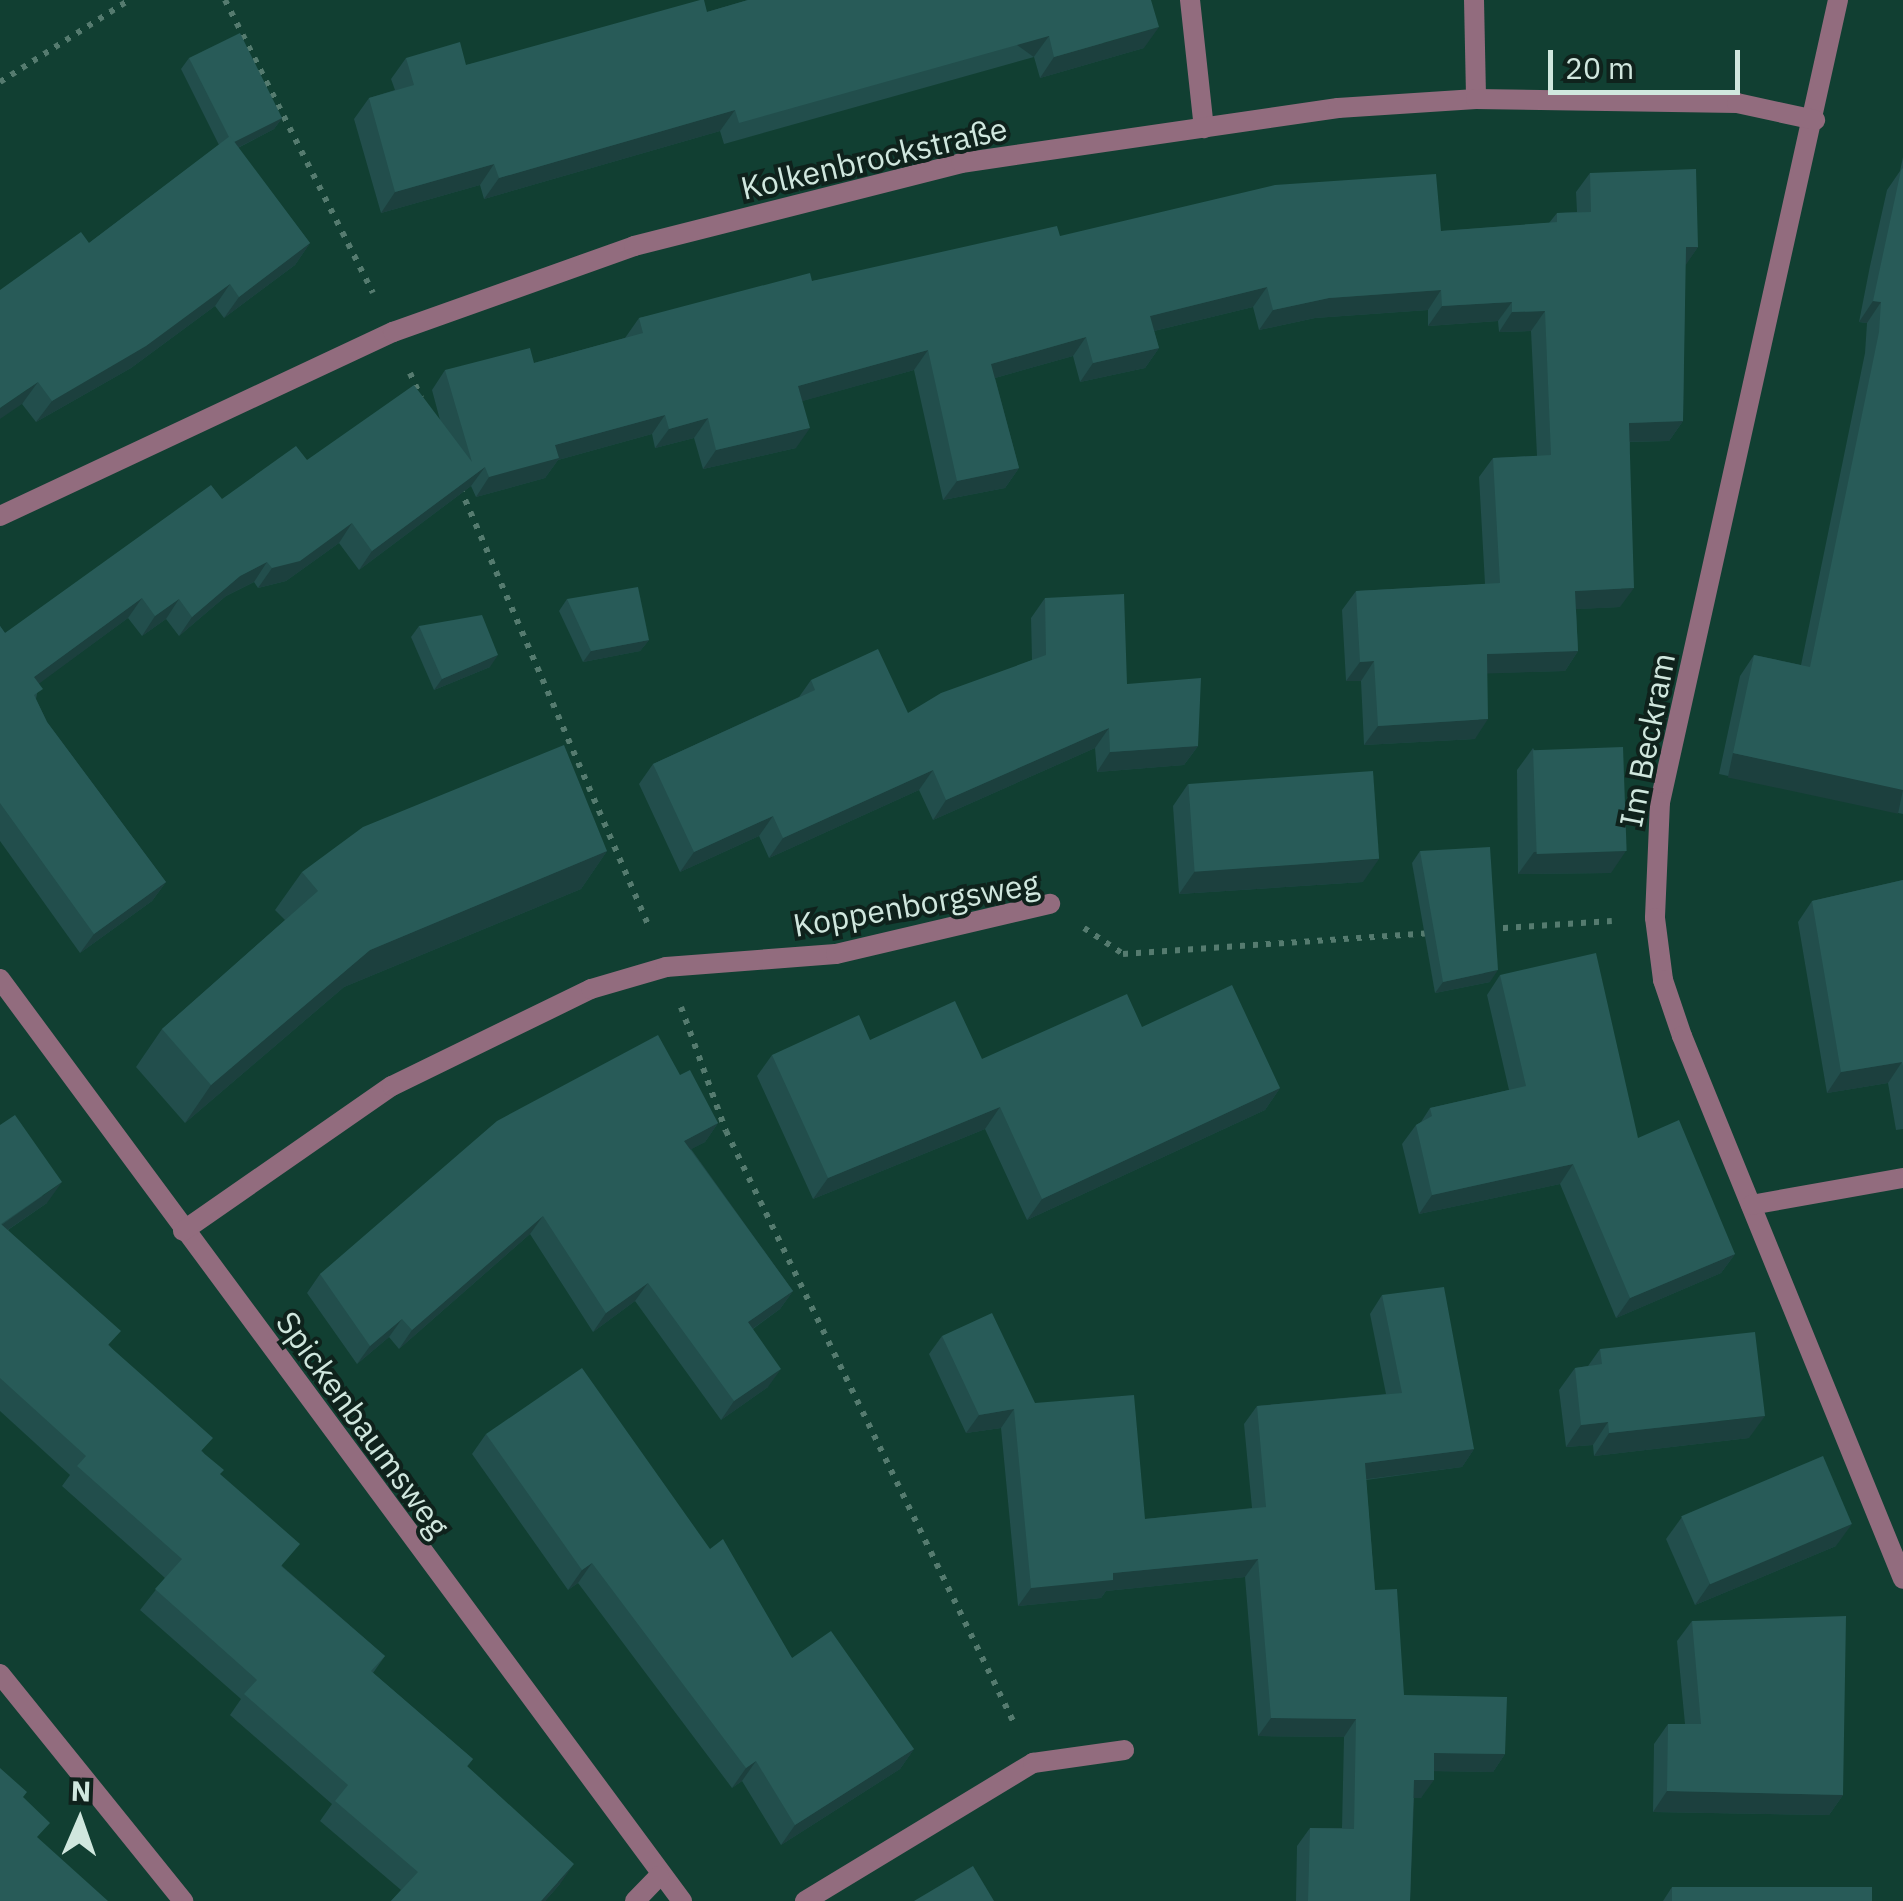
<!DOCTYPE html>
<meta charset="utf-8">
<style>
body{margin:0}
#map{position:relative;width:1903px;height:1901px;overflow:hidden;background:#113f32;font-family:"IBM Plex Sans",sans-serif}
div>[style]{position:absolute}
.path>*{height:6px;margin-top:-3px;transform-origin:0;background:repeating-linear-gradient(90deg,#557b6f 0 5px,transparent 0 13px)}
.lane>*{height:20px;margin:-10px;padding:0 10px;transform-origin:10px;border-radius:10px;background:#926c7e}
.street>*{height:20px;margin:-10px;padding:0 10px;transform-origin:10px;border-radius:10px;background:#926c7e}
.wall>*{inset:0;background:#224e4c}
.shaded-wall>*{inset:0;background:#1c403e;transform-origin:0 0}
.building>*{inset:0;background:#285b58;transform-origin:0 0}
span{translate:-50% -50%;white-space:nowrap;text-align:center;line-height:1.15;-webkit-text-stroke:8px #0f221c;paint-order:stroke}
.street-label{font-size:32px;color:#d0e7de}
.north{position:absolute;left:30px;top:1771px;width:100px;height:100px;-webkit-text-stroke:8px #0f221c;paint-order:stroke;rotate:2deg;font-size:28px;font-weight:700;line-height:40px;text-align:center;color:#d0e7de}
.north::after{content:'';display:block;margin:auto;width:35px;height:45px;background:#d0e7de;clip-path:polygon(50% 0,100% 100%,50% 72%,0 100%)}
.scale{position:absolute;left:1548px;top:50px;width:192px;height:45px;box-sizing:border-box;border:5px solid #d0e7de;border-top:0;padding-left:12px;font-size:30px;line-height:35px;white-space:nowrap;color:#d0e7de;-webkit-text-stroke:8px #0f221c;paint-order:stroke}
</style>
<div id="map">
<div class="path">
<div style="left:225px;top:0;width:328px;rotate:63.2deg"></div>
<div style="left:0;top:82px;width:153px;rotate:-32.4deg"></div>
<div style="left:410px;top:373px;width:27px;rotate:66deg"></div>
<div style="left:460px;top:488px;width:477px;rotate:66.7deg"></div>
<div style="left:1084px;top:928px;width:47px;rotate:33.7deg"></div>
<div style="left:1123px;top:954px;width:310px;rotate:-3.9deg"></div>
<div style="left:1490px;top:929px;width:122px;rotate:-3.8deg"></div>
<div style="left:681px;top:1007px;width:132px;rotate:70.1deg"></div>
<div style="left:726px;top:1131px;width:661px;rotate:64.06deg"></div>
</div>
<div class="lane">
<div style="left:1190px;top:0;width:129px;rotate:83.8deg"></div>
<div style="left:1474px;top:0;width:99px;rotate:88.8deg"></div>
</div>
<div class="street">
<div style="left:1838px;top:0;width:822px;rotate:102.51deg"></div>
<div style="left:1660px;top:802px;width:116px;rotate:92.5deg"></div>
<div style="left:1655px;top:918px;width:63px;rotate:82.6deg"></div>
<div style="left:1663px;top:980px;width:59px;rotate:71.3deg"></div>
<div style="left:1682px;top:1036px;width:586px;rotate:67.85deg"></div>
<div style="left:0;top:516px;width:434px;rotate:-25.1deg"></div>
<div style="left:393px;top:332px;width:256px;rotate:-19.6deg"></div>
<div style="left:634px;top:246px;width:337px;rotate:-14.2deg"></div>
<div style="left:961px;top:163px;width:381px;rotate:-8.3deg"></div>
<div style="left:1338px;top:108px;width:138px;rotate:-3.7deg"></div>
<div style="left:1476px;top:99px;width:261px;rotate:0.9deg"></div>
<div style="left:1737px;top:103px;width:80px;rotate:12.3deg"></div>
<div style="left:0;top:979px;width:1147px;rotate:53.51deg"></div>
<div style="left:1751px;top:1205px;width:154px;rotate:-10.1deg"></div>
<div style="left:183px;top:1231px;width:254px;rotate:-34.8deg"></div>
<div style="left:392px;top:1086px;width:221px;rotate:-26deg"></div>
<div style="left:591px;top:989px;width:78px;rotate:-16.3deg"></div>
<div style="left:666px;top:967px;width:170px;rotate:-4.4deg"></div>
<div style="left:836px;top:954px;width:220px;rotate:-13.2deg"></div>
<div style="left:0;top:1674px;width:292px;rotate:51.1deg"></div>
<div style="left:635px;top:1901px;width:35px;rotate:-46deg"></div>
<div style="left:805px;top:1901px;width:267px;rotate:-31.2deg"></div>
<div style="left:1033px;top:1763px;width:92px;rotate:-8.1deg"></div>
</div>
<div class="wall">
<div style="clip-path:polygon(748px 0,1144px 48px,1040px 78px,1034px 57px,724px 144px,720px 131px,484px 199px,480px 185px,381px 213px,354px 119px,369px 98px,395px 90px,391px 79px,406px 58px,466px 65px,707px 12px)"></div>
<div style="clip-path:polygon(189px 58px,282px 118px,274px 129px,238px 148px,310px 243px,295px 265px,224px 318px,215px 306px,131px 368px,36px 422px,22px 404px,89px 243px,219px 145px,181px 69px)"></div>
<div style="clip-path:polygon(1903px 157px,1903px 814px,1719px 774px,1740px 676px,1754px 655px,1801px 665px,1865px 353px,1867px 323px,1859px 322px,1870px 266px,1887px 190px,1900px 171px)"></div>
<div style="clip-path:polygon(1590px 173px,1698px 247px,1685px 265px,1683px 421px,1669px 441px,1630px 442px,1620px 607px,1576px 609px,1578px 651px,1565px 671px,1487px 673px,1475px 739px,1364px 745px,1361px 681px,1346px 681px,1342px 610px,1356px 591px,1485px 584px,1479px 477px,1493px 458px,1537px 456px,1531px 331px,1499px 332px,1498px 321px,1428px 326px,1428px 310px,1315px 318px,1259px 330px,1253px 307px,1154px 331px,1159px 348px,1145px 368px,1080px 382px,1073px 356px,995px 378px,1019px 468px,1005px 488px,943px 500px,914px 370px,802px 401px,796px 448px,703px 469px,694px 438px,655px 448px,652px 434px,558px 460px,545px 478px,476px 497px,471px 486px,359px 570px,339px 543px,286px 581px,258px 588px,254px 582px,226px 596px,179px 636px,166px 619px,142px 636px,128px 618px,39px 683px,36px 699px,47px 722px,166px 882px,152px 901px,80px 953px,0 841px,0 626px,5px 633px,222px 499px,307px 460px,440px 420px,432px 390px,445px 370px,534px 363px,625px 338px,639px 318px,812px 281px,1060px 236px,1441px 231px,1549px 223px,1557px 213px,1577px 212px,1576px 192px)"></div>
<div style="clip-path:polygon(1045px 598px,1127px 684px,1198px 746px,1184px 765px,1097px 772px,1095px 748px,933px 820px,919px 790px,769px 858px,759px 836px,680px 872px,639px 784px,653px 764px,799px 697px,811px 680px,908px 713px,1032px 660px,1031px 618px)"></div>
<div style="clip-path:polygon(567px 599px,649px 640px,640px 651px,583px 662px,559px 611px)"></div>
<div style="clip-path:polygon(419px 626px,490px 667px,434px 690px,411px 637px)"></div>
<div style="clip-path:polygon(1533px 748px,1611px 873px,1518px 874px,1517px 770px)"></div>
<div style="clip-path:polygon(1188px 784px,1363px 882px,1179px 894px,1173px 806px)"></div>
<div style="clip-path:polygon(607px 851px,581px 889px,344px 987px,185px 1123px,136px 1067px,162px 1029px,285px 920px,275px 910px,302px 872px)"></div>
<div style="clip-path:polygon(1420px 851px,1490px 982px,1435px 993px,1412px 863px)"></div>
<div style="clip-path:polygon(1903px 880px,1903px 1129px,1896px 1130px,1888px 1083px,1827px 1093px,1798px 922px,1812px 901px)"></div>
<div style="clip-path:polygon(1500px 975px,1735px 1254px,1721px 1273px,1616px 1318px,1560px 1184px,1419px 1214px,1402px 1144px,1416px 1125px,1421px 1122px,1430px 1108px,1509px 1090px,1487px 995px)"></div>
<div style="clip-path:polygon(1142px 1027px,1280px 1088px,1265px 1110px,1027px 1220px,985px 1129px,813px 1199px,757px 1076px,772px 1055px,870px 1040px,982px 1059px)"></div>
<div style="clip-path:polygon(680px 1075px,718px 1123px,705px 1142px,691px 1149px,793px 1291px,780px 1309px,753px 1329px,768px 1387px,721px 1420px,635px 1301px,593px 1332px,530px 1234px,399px 1349px,389px 1337px,357px 1364px,307px 1293px,320px 1274px)"></div>
<div style="clip-path:polygon(0 1125px,47px 1203px,8px 1230px,203px 1452px,283px 1567px,385px 1656px,373px 1673px,473px 1759px,467px 1767px,560px 1884px,545px 1901px,391px 1901px,401px 1890px,320px 1821px,332px 1804px,230px 1715px,241px 1699px,140px 1610px,165px 1578px,62px 1486px,70px 1475px,0 1411px)"></div>
<div style="clip-path:polygon(1382px 1295px,1474px 1449px,1462px 1467px,1366px 1480px,1375px 1590px,1404px 1695px,1505px 1754px,1493px 1772px,1434px 1771px,1421px 1798px,1414px 1798px,1410px 1901px,1296px 1901px,1297px 1846px,1310px 1828px,1342px 1828px,1344px 1737px,1258px 1736px,1245px 1577px,1106px 1591px,1101px 1598px,1018px 1606px,1001px 1428px,966px 1433px,929px 1354px,942px 1336px,1035px 1403px,1145px 1519px,1252px 1508px,1244px 1424px,1257px 1406px,1386px 1394px,1370px 1314px)"></div>
<div style="clip-path:polygon(1600px 1349px,1749px 1438px,1594px 1456px,1593px 1445px,1566px 1447px,1559px 1390px,1575px 1368px,1588px 1366px)"></div>
<div style="clip-path:polygon(486px 1434px,710px 1549px,792px 1658px,914px 1749px,900px 1769px,781px 1845px,742px 1781px,732px 1788px,578px 1583px,568px 1590px,472px 1454px)"></div>
<div style="clip-path:polygon(1682px 1517px,1836px 1546px,1695px 1605px,1666px 1539px)"></div>
<div style="clip-path:polygon(1692px 1621px,1843px 1795px,1829px 1815px,1653px 1812px,1654px 1744px,1668px 1724px,1685px 1724px,1677px 1641px)"></div>
<div style="clip-path:polygon(1672px 1887px,1872px 1901px,1663px 1901px)"></div>
</div>
<div class="shaded-wall">
<div style="clip-path:polygon(1159px 27px,1144px 48px,1040px 78px,1054px 57px)"></div>
<div style="left:1049px;top:36px;width:26px;height:322px;rotate:126deg"></div>
<div style="clip-path:polygon(735px 110px,720px 131px,484px 199px,499px 178px)"></div>
<div style="clip-path:polygon(282px 118px,274px 129px,224px 155px,232px 143px)"></div>
<div style="clip-path:polygon(494px 164px,480px 185px,381px 213px,395px 192px)"></div>
<div style="clip-path:polygon(310px 243px,295px 265px,224px 318px,239px 297px)"></div>
<div style="clip-path:polygon(1686px 247px,1698px 247px,1685px 266px)"></div>
<div style="clip-path:polygon(230px 284px,215px 306px,131px 368px,36px 422px,52px 401px)"></div>
<div style="clip-path:polygon(1267px 287px,1253px 307px,1137px 335px,1150px 316px)"></div>
<div style="clip-path:polygon(1441px 290px,1428px 310px,1315px 318px,1259px 330px,1273px 310px,1329px 298px)"></div>
<div style="clip-path:polygon(1873px 301px,1881px 302px,1867px 323px,1859px 322px)"></div>
<div style="clip-path:polygon(1512px 302px,1498px 321px,1428px 326px,1442px 306px)"></div>
<div style="clip-path:polygon(1545px 311px,1531px 331px,1499px 332px,1512px 312px)"></div>
<div style="clip-path:polygon(1086px 337px,1073px 356px,977px 383px,991px 364px)"></div>
<div style="clip-path:polygon(1159px 348px,1145px 368px,1080px 382px,1093px 363px)"></div>
<div style="clip-path:polygon(928px 350px,914px 370px,785px 406px,798px 386px)"></div>
<div style="clip-path:polygon(38px 382px,22px 404px,0 419px,0 408px)"></div>
<div style="clip-path:polygon(665px 415px,652px 434px,558px 460px,545px 478px,476px 497px,489px 477px,555px 445px)"></div>
<div style="clip-path:polygon(708px 418px,694px 438px,655px 448px,669px 429px)"></div>
<div style="clip-path:polygon(1683px 421px,1669px 441px,1616px 442px,1629px 423px)"></div>
<div style="clip-path:polygon(810px 428px,796px 448px,703px 469px,716px 450px)"></div>
<div style="clip-path:polygon(485px 467px,471px 486px,359px 570px,372px 551px)"></div>
<div style="clip-path:polygon(1019px 468px,1005px 488px,943px 500px,957px 481px)"></div>
<div style="clip-path:polygon(352px 523px,339px 543px,286px 581px,258px 588px,272px 568px)"></div>
<div style="clip-path:polygon(267px 562px,254px 582px,226px 596px,179px 636px,192px 617px,240px 576px)"></div>
<div style="clip-path:polygon(1634px 588px,1620px 607px,1561px 610px,1575px 591px)"></div>
<div style="clip-path:polygon(142px 598px,128px 618px,21px 697px,34px 677px)"></div>
<div style="clip-path:polygon(179px 599px,166px 619px,142px 636px,155px 616px)"></div>
<div style="clip-path:polygon(649px 640px,640px 651px,583px 662px,591px 651px)"></div>
<div style="clip-path:polygon(1578px 651px,1565px 671px,1473px 674px,1487px 654px)"></div>
<div style="clip-path:polygon(498px 655px,490px 667px,434px 690px,442px 679px)"></div>
<div style="clip-path:polygon(1374px 661px,1361px 681px,1346px 681px,1360px 662px)"></div>
<div style="clip-path:polygon(1488px 719px,1475px 739px,1364px 745px,1378px 726px)"></div>
<div style="clip-path:polygon(1109px 728px,1095px 748px,933px 820px,946px 800px)"></div>
<div style="clip-path:polygon(1198px 746px,1184px 765px,1097px 772px,1110px 752px)"></div>
<div style="left:1733px;top:753px;width:174px;height:25px;rotate:12deg"></div>
<div style="clip-path:polygon(933px 770px,919px 790px,769px 858px,783px 838px)"></div>
<div style="clip-path:polygon(773px 816px,759px 836px,680px 872px,694px 852px)"></div>
<div style="clip-path:polygon(607px 851px,581px 889px,344px 987px,185px 1123px,211px 1085px,370px 950px)"></div>
<div style="clip-path:polygon(1626px 851px,1611px 873px,1518px 874px,1534px 852px)"></div>
<div style="clip-path:polygon(1379px 859px,1363px 882px,1179px 894px,1195px 871px)"></div>
<div style="clip-path:polygon(166px 882px,152px 901px,80px 953px,94px 934px)"></div>
<div style="clip-path:polygon(1498px 970px,1490px 982px,1435px 993px,1443px 982px)"></div>
<div style="clip-path:polygon(1902px 1062px,1888px 1083px,1827px 1093px,1841px 1072px)"></div>
<div style="clip-path:polygon(1280px 1088px,1265px 1110px,1027px 1220px,1042px 1199px)"></div>
<div style="clip-path:polygon(1000px 1107px,985px 1129px,813px 1199px,828px 1178px)"></div>
<div style="clip-path:polygon(718px 1123px,705px 1142px,672px 1159px,684px 1141px)"></div>
<div style="clip-path:polygon(1573px 1164px,1560px 1184px,1419px 1214px,1432px 1195px)"></div>
<div style="clip-path:polygon(62px 1182px,47px 1203px,0 1235px,0 1226px)"></div>
<div style="clip-path:polygon(543px 1216px,530px 1234px,399px 1349px,412px 1330px)"></div>
<div style="clip-path:polygon(1735px 1254px,1721px 1273px,1616px 1318px,1630px 1298px)"></div>
<div style="clip-path:polygon(648px 1283px,635px 1301px,593px 1332px,606px 1313px)"></div>
<div style="clip-path:polygon(793px 1291px,780px 1309px,735px 1341px,748px 1322px)"></div>
<div style="clip-path:polygon(402px 1319px,389px 1337px,357px 1364px,370px 1346px)"></div>
<div style="clip-path:polygon(781px 1369px,768px 1387px,721px 1420px,734px 1401px)"></div>
<div style="clip-path:polygon(1014px 1409px,1001px 1428px,966px 1433px,979px 1415px)"></div>
<div style="clip-path:polygon(1765px 1416px,1749px 1438px,1594px 1456px,1609px 1433px)"></div>
<div style="clip-path:polygon(1608px 1422px,1593px 1445px,1566px 1447px,1581px 1425px)"></div>
<div style="clip-path:polygon(1474px 1449px,1462px 1467px,1352px 1481px,1365px 1463px)"></div>
<div style="clip-path:polygon(1852px 1524px,1836px 1546px,1695px 1605px,1711px 1582px)"></div>
<div style="clip-path:polygon(1258px 1559px,1245px 1577px,1106px 1591px,1101px 1598px,1018px 1606px,1031px 1588px,1113px 1573px)"></div>
<div style="clip-path:polygon(592px 1563px,578px 1583px,568px 1590px,582px 1570px)"></div>
<div style="clip-path:polygon(1271px 1718px,1356px 1719px,1344px 1737px,1258px 1736px)"></div>
<div style="clip-path:polygon(914px 1749px,900px 1769px,781px 1845px,795px 1825px)"></div>
<div style="clip-path:polygon(1434px 1753px,1505px 1754px,1493px 1772px,1421px 1771px)"></div>
<div style="clip-path:polygon(756px 1761px,742px 1781px,732px 1788px,746px 1768px)"></div>
<div style="clip-path:polygon(1414px 1780px,1434px 1780px,1421px 1798px,1402px 1798px)"></div>
<div style="clip-path:polygon(1667px 1791px,1843px 1795px,1829px 1815px,1653px 1812px)"></div>
<div style="clip-path:polygon(574px 1864px,560px 1884px,545px 1901px,541px 1901px)"></div>
</div>
<div class="building">
<div style="clip-path:polygon(700px 0,704px 0,707px 12px,748px 0,1151px 0,1159px 27px,1054px 57px,1049px 36px,739px 123px,735px 110px,499px 178px,494px 164px,395px 192px,369px 98px,414px 85px,406px 58px,460px 42px,466px 65px)"></div>
<div style="clip-path:polygon(240px 33px,282px 118px,234px 142px,229px 137px,189px 58px)"></div>
<div style="clip-path:polygon(230px 136px,310px 243px,239px 297px,230px 284px,146px 346px,52px 401px,38px 382px,0 408px,0 290px,81px 232px,89px 243px)"></div>
<div style="clip-path:polygon(1903px 168px,1903px 790px,1733px 753px,1754px 655px,1810px 667px,1879px 332px,1881px 302px,1873px 301px,1901px 170px)"></div>
<div style="clip-path:polygon(1696px 169px,1698px 247px,1686px 247px,1683px 421px,1629px 423px,1634px 588px,1575px 591px,1578px 651px,1487px 654px,1488px 719px,1378px 726px,1374px 661px,1360px 662px,1356px 591px,1500px 583px,1493px 458px,1551px 455px,1545px 311px,1512px 312px,1512px 302px,1442px 306px,1441px 290px,1329px 298px,1273px 310px,1267px 287px,1150px 316px,1159px 348px,1093px 363px,1086px 337px,991px 364px,1019px 468px,957px 481px,928px 350px,798px 386px,810px 428px,716px 450px,708px 418px,669px 429px,665px 415px,555px 445px,559px 458px,489px 477px,485px 467px,372px 551px,352px 523px,300px 561px,272px 568px,267px 562px,240px 576px,192px 617px,179px 599px,155px 616px,142px 598px,34px 677px,43px 689px,34px 695px,47px 722px,166px 882px,94px 934px,0 803px,0 626px,5px 633px,211px 485px,222px 499px,296px 446px,307px 460px,414px 385px,472px 462px,445px 370px,530px 348px,534px 363px,643px 333px,639px 318px,810px 273px,812px 281px,1057px 226px,1060px 236px,1275px 185px,1436px 174px,1441px 231px,1557px 222px,1557px 213px,1591px 212px,1590px 173px)"></div>
<div style="clip-path:polygon(638px 587px,649px 640px,591px 651px,567px 599px)"></div>
<div style="clip-path:polygon(1124px 594px,1127px 684px,1201px 678px,1198px 746px,1110px 752px,1109px 728px,946px 800px,933px 770px,783px 838px,773px 816px,694px 852px,653px 764px,815px 690px,811px 680px,878px 649px,908px 713px,941px 693px,1046px 655px,1045px 598px)"></div>
<div style="clip-path:polygon(482px 615px,498px 655px,442px 679px,419px 626px)"></div>
<div style="clip-path:polygon(564px 745px,607px 851px,370px 950px,211px 1085px,162px 1029px,318px 891px,302px 872px,363px 827px)"></div>
<div style="left:1623px;top:747px;width:104px;height:90px;rotate:88deg"></div>
<div style="left:1373px;top:771px;width:88px;height:185px;rotate:86deg"></div>
<div style="clip-path:polygon(1490px 847px,1498px 970px,1443px 982px,1420px 851px)"></div>
<div style="clip-path:polygon(1903px 880px,1903px 1066px,1902px 1062px,1841px 1072px,1812px 901px)"></div>
<div style="clip-path:polygon(1596px 953px,1638px 1138px,1679px 1120px,1735px 1254px,1630px 1298px,1573px 1164px,1432px 1195px,1416px 1125px,1432px 1116px,1430px 1108px,1526px 1086px,1500px 975px)"></div>
<div style="clip-path:polygon(1232px 985px,1280px 1088px,1042px 1199px,1000px 1107px,828px 1178px,772px 1055px,859px 1015px,870px 1040px,955px 1001px,982px 1059px,1127px 994px,1142px 1027px)"></div>
<div style="clip-path:polygon(658px 1035px,680px 1075px,690px 1070px,718px 1123px,684px 1141px,793px 1291px,748px 1322px,781px 1369px,734px 1401px,648px 1283px,606px 1313px,543px 1216px,412px 1330px,402px 1319px,370px 1346px,320px 1274px,497px 1121px)"></div>
<div style="clip-path:polygon(15px 1115px,62px 1182px,1px 1224px,121px 1331px,108px 1345px,213px 1438px,201px 1451px,224px 1470px,220px 1474px,300px 1544px,281px 1566px,385px 1656px,371px 1671px,473px 1759px,467px 1766px,574px 1864px,541px 1901px,391px 1901px,418px 1872px,335px 1801px,348px 1785px,244px 1694px,257px 1680px,155px 1589px,182px 1559px,77px 1466px,86px 1456px,0 1378px,0 1125px)"></div>
<div style="clip-path:polygon(1444px 1287px,1474px 1449px,1365px 1463px,1375px 1590px,1397px 1589px,1404px 1695px,1507px 1697px,1505px 1754px,1434px 1753px,1434px 1780px,1414px 1780px,1410px 1901px,1308px 1901px,1310px 1828px,1354px 1829px,1356px 1719px,1271px 1718px,1258px 1559px,1113px 1573px,1113px 1580px,1031px 1588px,1014px 1409px,979px 1415px,942px 1336px,992px 1313px,1035px 1403px,1134px 1395px,1145px 1519px,1266px 1507px,1257px 1406px,1402px 1393px,1382px 1295px)"></div>
<div style="clip-path:polygon(1755px 1332px,1765px 1416px,1609px 1433px,1608px 1422px,1581px 1425px,1575px 1368px,1602px 1364px,1600px 1349px)"></div>
<div style="clip-path:polygon(582px 1368px,710px 1549px,723px 1539px,792px 1658px,831px 1631px,914px 1749px,795px 1825px,756px 1761px,746px 1768px,592px 1563px,582px 1570px,486px 1434px)"></div>
<div style="left:1823px;top:1456px;width:74px;height:154px;rotate:67deg"></div>
<div style="clip-path:polygon(1846px 1616px,1843px 1795px,1667px 1791px,1668px 1724px,1701px 1724px,1692px 1621px)"></div>
<div style="clip-path:polygon(0 1768px,27px 1792px,23px 1797px,50px 1823px,37px 1837px,108px 1901px,0 1901px)"></div>
<div style="clip-path:polygon(973px 1866px,994px 1901px,914px 1901px)"></div>
<div style="left:1672px;top:1887px;width:200px;height:14px"></div>
</div>
<div class="street-label">
<span style="left:874px;top:158px;rotate:-13deg">Kolkenbrockstraße</span>
<span style="left:1647px;top:740px;rotate:-79deg">Im Beckram</span>
<span style="left:916px;top:904px;rotate:-10deg">Koppenborgsweg</span>
<span style="left:363px;top:1424px;rotate:54deg">Spickenbaumsweg</span>
</div>
<div class="north">N</div>
<div class="scale">20 m</div>
</div>
